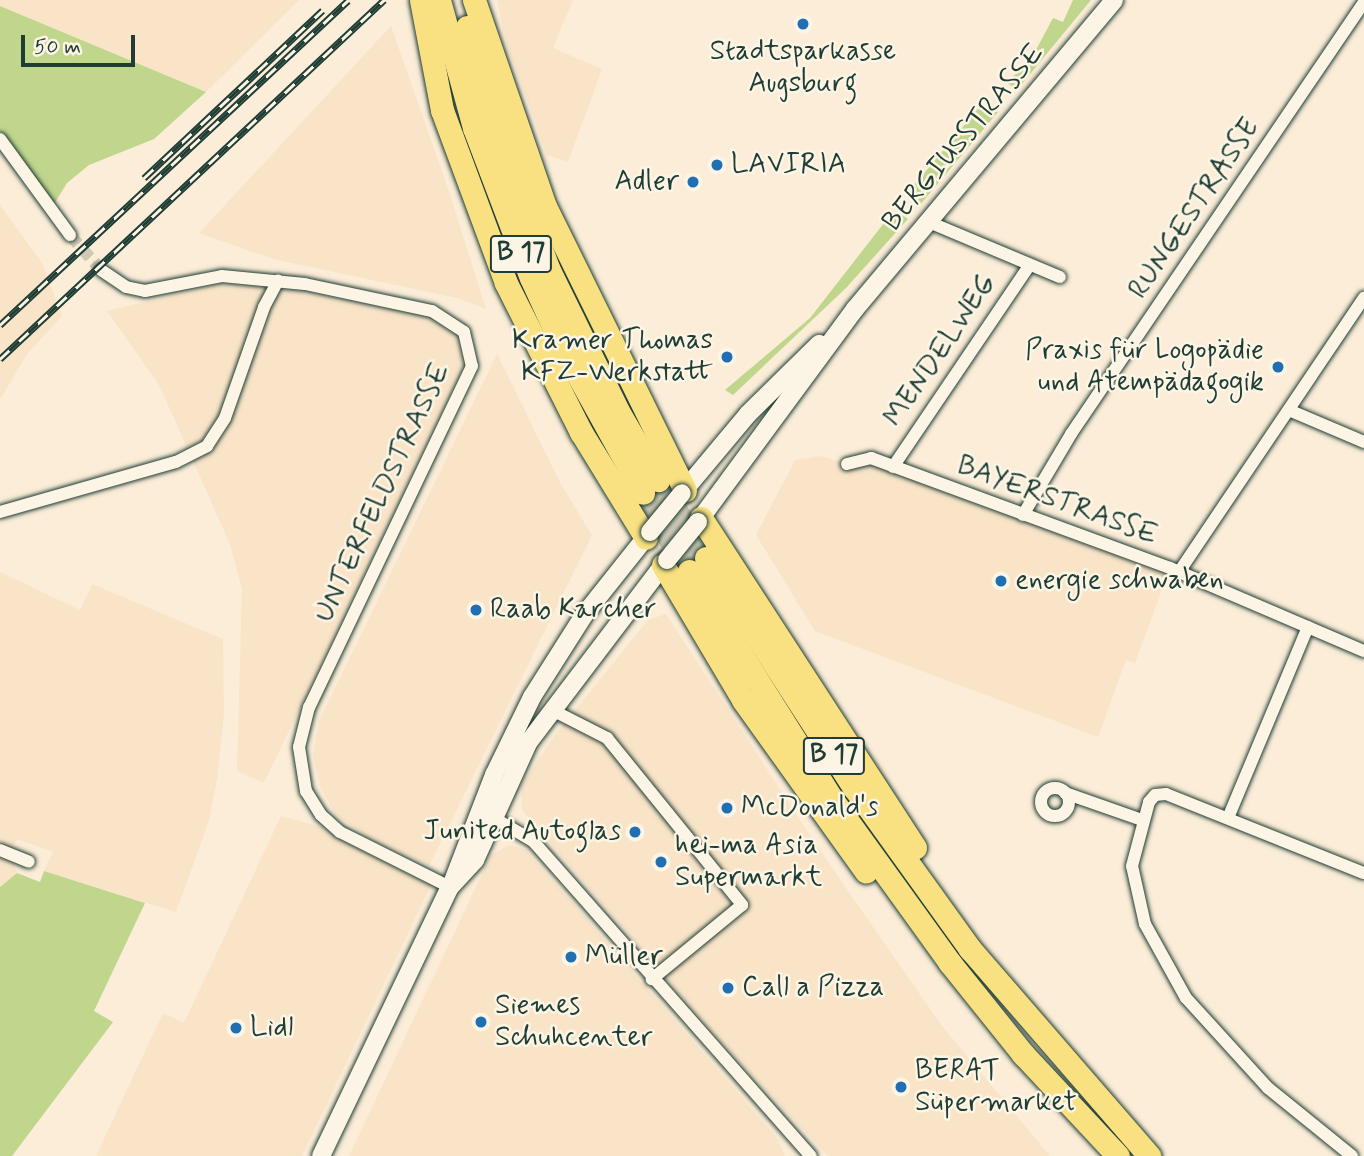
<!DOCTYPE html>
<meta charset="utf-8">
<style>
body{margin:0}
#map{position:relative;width:1364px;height:1156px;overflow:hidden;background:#fbedd8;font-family:Mynerve,sans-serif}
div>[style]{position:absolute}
.built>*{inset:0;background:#f9e4c8}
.green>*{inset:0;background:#c0d68c}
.street-tunnel>*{height:12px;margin-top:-6px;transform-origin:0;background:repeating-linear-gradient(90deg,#cfcab7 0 12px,transparent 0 18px)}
.highway-tunnel>*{height:23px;margin-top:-11.5px;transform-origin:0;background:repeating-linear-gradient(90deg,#cfcab7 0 23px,transparent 0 34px)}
.roads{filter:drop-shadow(0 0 2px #1f3d34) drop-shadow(0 0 2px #1f3d34)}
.street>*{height:12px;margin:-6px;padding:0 6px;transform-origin:6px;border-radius:6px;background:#fcf5e5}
.street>.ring{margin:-6px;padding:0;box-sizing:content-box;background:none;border:12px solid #fcf5e5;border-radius:50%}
.secondary>*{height:18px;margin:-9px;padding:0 9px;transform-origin:9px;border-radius:9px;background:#fcf5e5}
.highway>*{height:23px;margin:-11.5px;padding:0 11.5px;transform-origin:11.5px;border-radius:11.5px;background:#f9e181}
.rail>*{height:7px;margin-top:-3.5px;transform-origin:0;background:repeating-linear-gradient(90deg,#fcf5e5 0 13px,#1f3d34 0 26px);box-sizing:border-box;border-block:2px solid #1f3d34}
.bridges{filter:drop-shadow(0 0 2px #1f3d34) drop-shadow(0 0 2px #1f3d34)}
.secondary-bridge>*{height:18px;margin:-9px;padding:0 9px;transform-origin:9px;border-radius:9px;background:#fcf5e5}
.dots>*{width:19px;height:19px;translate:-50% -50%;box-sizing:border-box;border:4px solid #fcf5e5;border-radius:50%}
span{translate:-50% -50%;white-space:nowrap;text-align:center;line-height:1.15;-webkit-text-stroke:5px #fcf5e5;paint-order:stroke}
.shield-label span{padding:2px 5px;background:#fcf5e5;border:2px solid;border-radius:5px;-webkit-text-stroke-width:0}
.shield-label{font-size:26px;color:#1f3d34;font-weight:700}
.poi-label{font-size:28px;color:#1f3d34}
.left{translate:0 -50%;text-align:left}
.right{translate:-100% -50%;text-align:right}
.street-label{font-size:28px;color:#1f3d34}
.scale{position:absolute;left:21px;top:35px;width:114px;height:32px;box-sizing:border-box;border:4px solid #1f3d34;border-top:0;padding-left:9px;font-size:21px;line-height:24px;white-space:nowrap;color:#1f3d34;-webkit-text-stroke:5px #fcf5e5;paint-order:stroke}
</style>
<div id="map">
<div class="built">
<div style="clip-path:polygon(0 0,299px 0,206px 92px,0 6px)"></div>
<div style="clip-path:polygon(497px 0,573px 0,553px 48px,602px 69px,568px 162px,547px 155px,506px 42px)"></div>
<div style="clip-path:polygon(391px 26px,448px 188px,486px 309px,457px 298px,273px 259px,199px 233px)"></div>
<div style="clip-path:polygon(0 205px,42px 263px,62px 316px,28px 353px,0 399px)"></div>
<div style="clip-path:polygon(222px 283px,303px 291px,430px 317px,457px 336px,465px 364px,264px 783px,237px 771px,242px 589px,230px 544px,159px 385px,107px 311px)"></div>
<div style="clip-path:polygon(497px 354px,562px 486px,592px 535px,429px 866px,371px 839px,335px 814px,320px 786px,313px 756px,319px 721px)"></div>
<div style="clip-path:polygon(821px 456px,847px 464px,871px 458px,1170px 568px,1135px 663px,1126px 660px,1098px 737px,815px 631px,756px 535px,795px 460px)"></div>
<div style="clip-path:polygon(0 572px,80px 610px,92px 584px,223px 639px,224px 714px,217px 779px,209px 821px,176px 912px,44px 871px,53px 852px,17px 839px,10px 854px,17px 873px,0 887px)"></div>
<div style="clip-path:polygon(666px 614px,821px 852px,942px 1026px,1050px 1156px,828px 1156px,720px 1041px,522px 810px,521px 785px,555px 735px,648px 620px)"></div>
<div style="clip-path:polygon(281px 816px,340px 832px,434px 879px,302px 1156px,96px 1156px,163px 1013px,184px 1023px)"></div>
<div style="clip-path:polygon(509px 845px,524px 849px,569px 899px,777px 1138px,785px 1156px,349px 1156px,491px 855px)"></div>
</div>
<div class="green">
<div style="clip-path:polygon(1073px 0,1091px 0,1017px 90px,1006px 82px,1029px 63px,1053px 18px,1063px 22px)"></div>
<div style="clip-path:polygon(0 6px,206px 92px,154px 139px,89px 165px,67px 183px,51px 209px,0 139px)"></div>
<div style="clip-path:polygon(982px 104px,998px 112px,919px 206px,910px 199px,910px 190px)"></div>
<div style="clip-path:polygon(899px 212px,908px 219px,846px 288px,733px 395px,725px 390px,810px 318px,891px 214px)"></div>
<div style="clip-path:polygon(44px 871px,145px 903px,94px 1011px,113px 1022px,12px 1156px,0 1156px,0 887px,17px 873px,40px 882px)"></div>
</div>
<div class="street-tunnel">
<div style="left:70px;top:235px;width:47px;rotate:48.5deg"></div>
</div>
<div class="highway-tunnel">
<div style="left:658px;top:480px;width:92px;rotate:58.4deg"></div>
<div style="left:643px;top:493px;width:91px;rotate:59.5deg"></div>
</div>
<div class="roads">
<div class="street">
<div style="left:0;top:139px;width:119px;rotate:53.9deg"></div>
<div style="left:929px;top:222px;width:142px;rotate:22.8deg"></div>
<div style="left:101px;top:270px;width:30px;rotate:34deg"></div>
<div style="left:126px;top:287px;width:19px;rotate:12deg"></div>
<div style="left:145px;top:291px;width:78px;rotate:-11deg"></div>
<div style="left:222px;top:276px;width:83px;rotate:5.5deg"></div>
<div style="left:305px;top:284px;width:130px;rotate:12deg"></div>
<div style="left:432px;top:311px;width:38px;rotate:33deg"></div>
<div style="left:464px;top:332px;width:35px;rotate:77deg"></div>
<div style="left:472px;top:366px;width:378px;rotate:115.5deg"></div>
<div style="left:309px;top:707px;width:41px;rotate:104deg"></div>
<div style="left:299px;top:747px;width:45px;rotate:81deg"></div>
<div style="left:306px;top:791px;width:28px;rotate:58deg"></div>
<div style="left:321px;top:815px;width:25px;rotate:42deg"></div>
<div style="left:340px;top:832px;width:123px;rotate:26.6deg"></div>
<div style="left:1289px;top:410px;width:82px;rotate:23.1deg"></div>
<div style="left:847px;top:464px;width:25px;rotate:-14deg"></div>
<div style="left:871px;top:458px;width:319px;rotate:20.2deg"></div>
<div style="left:1170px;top:568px;width:211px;rotate:23.2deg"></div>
<div style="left:893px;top:467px;width:244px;rotate:-55.9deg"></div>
<div style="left:0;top:512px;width:183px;rotate:-15.9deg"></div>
<div style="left:176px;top:462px;width:35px;rotate:-27deg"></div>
<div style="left:207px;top:446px;width:33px;rotate:-57deg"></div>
<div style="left:225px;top:418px;width:118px;rotate:-70.6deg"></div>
<div style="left:264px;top:307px;width:30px;rotate:-62deg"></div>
<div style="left:1023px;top:515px;width:94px;rotate:-59.3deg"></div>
<div style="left:1071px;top:434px;width:522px;rotate:-55.85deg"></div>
<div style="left:1179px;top:572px;width:331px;rotate:-56deg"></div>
<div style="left:552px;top:710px;width:62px;rotate:27deg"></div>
<div style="left:607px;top:738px;width:215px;rotate:51deg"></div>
<div style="left:742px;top:905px;width:117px;rotate:140.6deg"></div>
<div class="ring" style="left:1041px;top:788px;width:16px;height:16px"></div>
<div style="left:1065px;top:793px;width:82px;rotate:19.3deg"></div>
<div style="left:489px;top:815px;width:51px;rotate:30.6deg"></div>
<div style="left:533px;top:841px;width:420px;rotate:48.6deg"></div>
<div style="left:1228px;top:818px;width:207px;rotate:-67.3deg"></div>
<div style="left:0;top:850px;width:31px;rotate:22deg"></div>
<div style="left:1352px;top:1156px;width:108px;rotate:-141deg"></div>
<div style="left:1268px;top:1088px;width:122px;rotate:-132.3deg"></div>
<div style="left:1186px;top:998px;width:85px;rotate:-119deg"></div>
<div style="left:1145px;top:924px;width:59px;rotate:-102.6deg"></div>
<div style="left:1132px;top:866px;width:66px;rotate:-75.1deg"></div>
<div style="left:1149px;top:802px;width:9px;rotate:-49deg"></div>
<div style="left:1155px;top:795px;width:11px;rotate:-5deg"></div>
<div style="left:1166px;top:794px;width:213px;rotate:21.8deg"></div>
</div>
<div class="secondary">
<div style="left:682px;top:493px;width:103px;rotate:-50.1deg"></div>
<div style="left:748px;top:414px;width:100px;rotate:-44.6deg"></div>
<div style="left:698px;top:522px;width:265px;rotate:-53.6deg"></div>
<div style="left:855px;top:309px;width:403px;rotate:-50deg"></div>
<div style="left:453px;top:881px;width:114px;rotate:-68.9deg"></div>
<div style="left:494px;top:775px;width:87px;rotate:-64deg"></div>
<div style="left:532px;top:697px;width:97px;rotate:-57.6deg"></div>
<div style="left:584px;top:615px;width:106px;rotate:-51.5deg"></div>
<div style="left:321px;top:1156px;width:298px;rotate:-64.4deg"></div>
<div style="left:450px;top:887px;width:37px;rotate:-47deg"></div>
<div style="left:475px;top:860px;width:128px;rotate:-65.6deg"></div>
<div style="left:528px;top:743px;width:230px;rotate:-52.8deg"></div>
</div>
<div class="highway">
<div style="left:421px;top:0;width:112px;rotate:79.2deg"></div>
<div style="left:442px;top:110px;width:184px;rotate:69.7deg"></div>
<div style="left:506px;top:283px;width:167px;rotate:63.3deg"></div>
<div style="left:581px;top:432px;width:124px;rotate:58.5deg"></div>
<div style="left:439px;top:0;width:133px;rotate:74.7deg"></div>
<div style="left:474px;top:128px;width:160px;rotate:69.2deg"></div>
<div style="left:531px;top:278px;width:81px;rotate:65.3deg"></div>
<div style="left:565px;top:352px;width:161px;rotate:61deg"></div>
<div style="left:474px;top:0;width:218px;rotate:71deg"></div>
<div style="left:545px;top:206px;width:317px;rotate:63.8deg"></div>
<div style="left:467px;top:27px;width:96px;rotate:74.2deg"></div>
<div style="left:493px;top:119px;width:159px;rotate:69.7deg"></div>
<div style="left:548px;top:268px;width:159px;rotate:63.9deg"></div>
<div style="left:618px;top:411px;width:80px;rotate:59.9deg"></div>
<div style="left:701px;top:518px;width:393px;rotate:57deg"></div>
<div style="left:706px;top:558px;width:275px;rotate:57.2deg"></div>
<div style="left:855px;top:789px;width:197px;rotate:54.3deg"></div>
<div style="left:970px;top:949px;width:274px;rotate:49.1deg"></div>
<div style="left:663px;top:565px;width:157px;rotate:59.3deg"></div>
<div style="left:743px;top:700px;width:211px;rotate:54.4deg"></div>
<div style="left:689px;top:571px;width:273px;rotate:57.9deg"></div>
<div style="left:834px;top:802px;width:198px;rotate:54.2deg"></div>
<div style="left:950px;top:963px;width:117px;rotate:51.3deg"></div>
<div style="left:1023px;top:1054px;width:139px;rotate:47deg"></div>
</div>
</div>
<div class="rail">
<div style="left:144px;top:178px;width:245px;rotate:-43.2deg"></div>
<div style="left:0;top:325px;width:476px;rotate:-43deg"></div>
<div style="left:0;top:359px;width:526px;rotate:-43.07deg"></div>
</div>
<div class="bridges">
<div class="secondary-bridge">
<div style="left:650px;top:532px;width:50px;rotate:-50.6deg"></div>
<div style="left:667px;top:560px;width:49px;rotate:-50.8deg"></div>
</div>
</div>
<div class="dots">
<div style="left:803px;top:24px;background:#1f6fb2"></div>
<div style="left:717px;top:165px;background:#1f6fb2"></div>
<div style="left:693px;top:182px;background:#1f6fb2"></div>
<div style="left:727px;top:357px;background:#1f6fb2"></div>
<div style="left:1278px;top:367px;background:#1f6fb2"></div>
<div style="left:1001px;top:581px;background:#1f6fb2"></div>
<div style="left:476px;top:610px;background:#1f6fb2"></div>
<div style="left:727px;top:808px;background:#1f6fb2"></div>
<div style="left:635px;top:832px;background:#1f6fb2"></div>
<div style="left:661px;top:862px;background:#1f6fb2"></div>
<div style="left:571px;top:957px;background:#1f6fb2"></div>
<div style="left:728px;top:988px;background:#1f6fb2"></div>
<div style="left:481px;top:1022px;background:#1f6fb2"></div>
<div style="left:236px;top:1028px;background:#1f6fb2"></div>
<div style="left:901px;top:1087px;background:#1f6fb2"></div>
</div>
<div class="shield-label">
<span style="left:521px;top:254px">B 17</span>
<span style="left:834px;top:756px">B 17</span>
</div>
<div class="poi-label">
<span style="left:803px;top:68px">Stadtsparkasse<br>Augsburg</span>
<span class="left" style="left:731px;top:165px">LAVIRIA</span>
<span class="right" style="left:679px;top:182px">Adler</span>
<span class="right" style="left:713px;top:357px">Kramer Thomas<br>KFZ-Werkstatt</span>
<span class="right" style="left:1264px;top:367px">Praxis für Logopädie<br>und Atempädagogik</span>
<span class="left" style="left:1015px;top:581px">energie schwaben</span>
<span class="left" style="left:490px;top:610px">Raab Karcher</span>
<span class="left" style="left:741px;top:808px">McDonald's</span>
<span class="right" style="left:621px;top:832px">Junited Autoglas</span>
<span class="left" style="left:675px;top:862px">hei-ma Asia<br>Supermarkt</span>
<span class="left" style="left:585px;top:957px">Müller</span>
<span class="left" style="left:742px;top:988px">Call a Pizza</span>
<span class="left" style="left:495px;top:1022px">Siemes<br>Schuhcenter</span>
<span class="left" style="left:250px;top:1028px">Lidl</span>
<span class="left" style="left:915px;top:1087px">BERAT<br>Süpermarket</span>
</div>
<div class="street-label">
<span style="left:964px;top:138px;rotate:-50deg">BERGIUSSTRASSE</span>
<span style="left:1195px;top:209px;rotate:-56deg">RUNGESTRASSE</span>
<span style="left:941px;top:351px;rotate:-56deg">MENDELWEG</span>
<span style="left:383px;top:493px;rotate:-65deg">UNTERFELDSTRASSE</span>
<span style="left:1057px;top:501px;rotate:20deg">BAYERSTRASSE</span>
</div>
<div class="scale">50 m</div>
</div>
